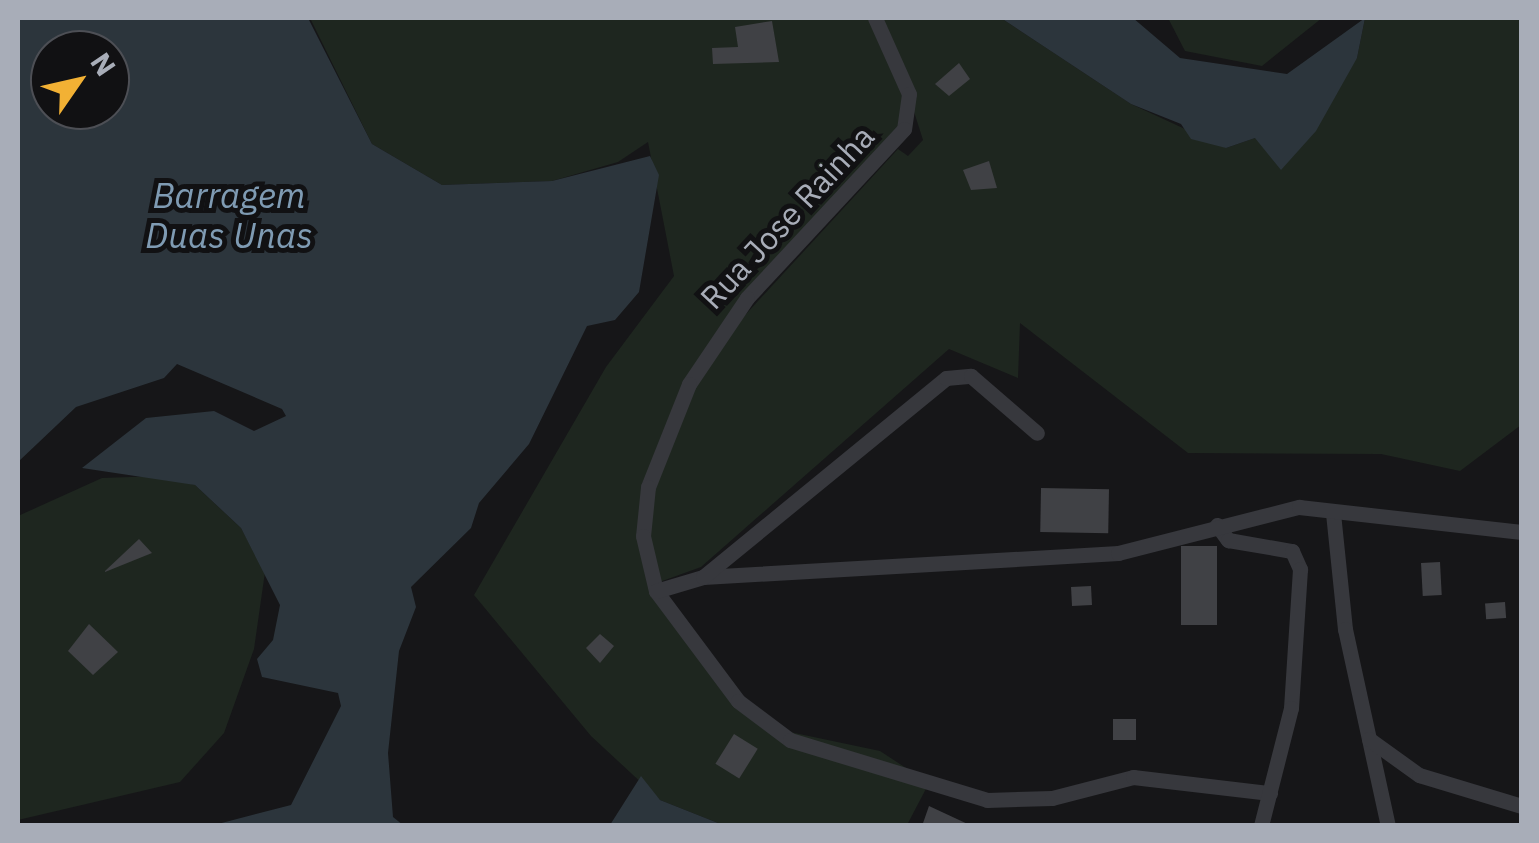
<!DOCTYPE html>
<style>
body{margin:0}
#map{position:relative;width:1539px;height:843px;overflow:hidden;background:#161618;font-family:"IBM Plex Sans",sans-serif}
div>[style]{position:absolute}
.green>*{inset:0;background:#1e261f}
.water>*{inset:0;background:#2c353c}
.building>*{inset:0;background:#404145;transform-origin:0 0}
.minor>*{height:15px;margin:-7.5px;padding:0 7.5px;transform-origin:7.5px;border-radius:7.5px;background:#37383d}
span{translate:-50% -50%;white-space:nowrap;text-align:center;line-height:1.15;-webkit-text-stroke:10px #111113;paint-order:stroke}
.street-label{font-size:32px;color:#a8adb8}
.water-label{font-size:35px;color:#7f9bb3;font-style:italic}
.frame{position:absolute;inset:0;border:20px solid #a8adb8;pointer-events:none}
.north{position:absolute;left:30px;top:30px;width:100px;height:100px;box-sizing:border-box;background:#111113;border:2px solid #4d4f55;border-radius:50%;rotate:56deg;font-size:28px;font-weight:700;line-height:40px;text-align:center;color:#a8adb8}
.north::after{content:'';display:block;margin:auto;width:35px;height:45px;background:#f2b134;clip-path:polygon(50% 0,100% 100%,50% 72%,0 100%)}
</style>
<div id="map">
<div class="green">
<div style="clip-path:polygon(evenodd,310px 18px,1001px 18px,1131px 104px,1226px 148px,1255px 138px,1357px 58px,1365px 18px,1521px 18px,1521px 425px,1460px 471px,1381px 454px,1188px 453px,1020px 323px,1018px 378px,949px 349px,701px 567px,654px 584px,766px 727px,880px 751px,929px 783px,907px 825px,723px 825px,660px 800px,591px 736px,474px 595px,606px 367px,674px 276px,648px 142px,618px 162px,552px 181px,442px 185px,372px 144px,310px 18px,909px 96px,923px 140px,908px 156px,898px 149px,725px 337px,771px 271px,891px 149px,909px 96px)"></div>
<div style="clip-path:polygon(1168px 18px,1322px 18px,1262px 66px,1185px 51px)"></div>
<div style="clip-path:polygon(160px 476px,195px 485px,241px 528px,265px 572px,254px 649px,224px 733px,180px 782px,18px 820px,18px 516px,102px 478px)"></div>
</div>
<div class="water">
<div style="clip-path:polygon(evenodd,18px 18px,308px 18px,372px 144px,442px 185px,552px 181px,650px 156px,659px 175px,639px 292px,615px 320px,587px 326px,529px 444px,479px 503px,471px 528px,411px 587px,416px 607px,399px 651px,388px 753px,393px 817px,403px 825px,214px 825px,291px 805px,341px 706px,338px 693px,262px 677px,257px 659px,273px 640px,280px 605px,241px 528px,195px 485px,82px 468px,146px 418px,214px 411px,254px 431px,286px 416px,282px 409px,177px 364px,164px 378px,76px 407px,18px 462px,18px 18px,50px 50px,110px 50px,110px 110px,50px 110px,50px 50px)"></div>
<div style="clip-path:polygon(1001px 18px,1133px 18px,1180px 58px,1287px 74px,1365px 18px,1357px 58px,1316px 131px,1281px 170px,1255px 138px,1226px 148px,1191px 139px,1181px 124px,1131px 104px)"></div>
<div style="clip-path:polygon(641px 776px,660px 800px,723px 825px,610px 825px)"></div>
</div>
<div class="building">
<div style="clip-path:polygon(772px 21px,779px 62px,713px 64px,712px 48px,738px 47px,735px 27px)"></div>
<div style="clip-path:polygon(959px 63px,970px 79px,949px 96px,935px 84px)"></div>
<div style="clip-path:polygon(989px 161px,997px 188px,971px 190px,963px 170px)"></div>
<div style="left:1041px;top:488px;width:68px;height:44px;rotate:1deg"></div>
<div style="clip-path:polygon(139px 539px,152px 553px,105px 572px,105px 571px)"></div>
<div style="left:1217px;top:546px;width:79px;height:36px;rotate:90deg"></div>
<div style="left:1440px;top:562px;width:33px;height:19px;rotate:87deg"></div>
<div style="left:1091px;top:586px;width:19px;height:20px;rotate:87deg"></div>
<div style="left:1505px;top:602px;width:16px;height:20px;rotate:86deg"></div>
<div style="clip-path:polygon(89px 624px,118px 652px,93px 675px,68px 651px)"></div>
<div style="clip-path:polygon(600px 634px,614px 646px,600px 663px,586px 648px)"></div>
<div style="left:1113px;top:719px;width:23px;height:21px"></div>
<div style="left:734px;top:734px;width:28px;height:35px;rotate:32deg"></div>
<div style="clip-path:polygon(929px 806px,972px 826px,922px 826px)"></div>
</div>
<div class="minor">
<div style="left:875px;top:18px;width:83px;rotate:65.9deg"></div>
<div style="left:909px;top:94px;width:35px;rotate:98deg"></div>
<div style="left:904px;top:129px;width:231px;rotate:132.9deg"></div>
<div style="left:747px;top:298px;width:104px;rotate:124deg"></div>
<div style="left:689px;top:384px;width:111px;rotate:111.7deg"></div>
<div style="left:648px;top:487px;width:49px;rotate:95.8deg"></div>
<div style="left:643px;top:536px;width:57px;rotate:76.7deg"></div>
<div style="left:656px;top:591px;width:137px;rotate:53.3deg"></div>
<div style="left:738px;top:701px;width:65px;rotate:36.9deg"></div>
<div style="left:790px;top:740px;width:206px;rotate:16.9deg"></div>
<div style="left:987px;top:800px;width:65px;rotate:-1.8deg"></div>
<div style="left:1052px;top:798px;width:84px;rotate:-14.5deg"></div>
<div style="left:1133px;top:777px;width:138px;rotate:6.7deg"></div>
<div style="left:1333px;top:513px;width:117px;rotate:84.1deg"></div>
<div style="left:1345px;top:629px;width:202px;rotate:77.7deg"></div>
<div style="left:1217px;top:525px;width:19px;rotate:54deg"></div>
<div style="left:1228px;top:540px;width:65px;rotate:9.8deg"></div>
<div style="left:1292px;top:551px;width:20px;rotate:66deg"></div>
<div style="left:1300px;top:569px;width:139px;rotate:93.7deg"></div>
<div style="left:1291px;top:708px;width:122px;rotate:104.3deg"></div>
<div style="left:703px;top:577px;width:416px;rotate:-3.3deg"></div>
<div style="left:1118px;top:553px;width:187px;rotate:-14.3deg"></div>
<div style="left:1299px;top:507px;width:224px;rotate:6.4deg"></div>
<div style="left:656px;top:591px;width:49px;rotate:-16.6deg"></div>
<div style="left:703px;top:577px;width:314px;rotate:-39.3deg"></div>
<div style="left:946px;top:378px;width:25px;rotate:-5deg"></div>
<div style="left:971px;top:376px;width:87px;rotate:40.8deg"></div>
<div style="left:1369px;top:739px;width:62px;rotate:35.8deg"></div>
<div style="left:1419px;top:775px;width:108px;rotate:16.8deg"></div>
</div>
<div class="street-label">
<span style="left:787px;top:217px;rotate:-47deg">Rua Jose Rainha</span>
</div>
<div class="water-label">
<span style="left:229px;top:215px">Barragem<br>Duas Unas</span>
</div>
<div class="frame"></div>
<div class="north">N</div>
</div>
